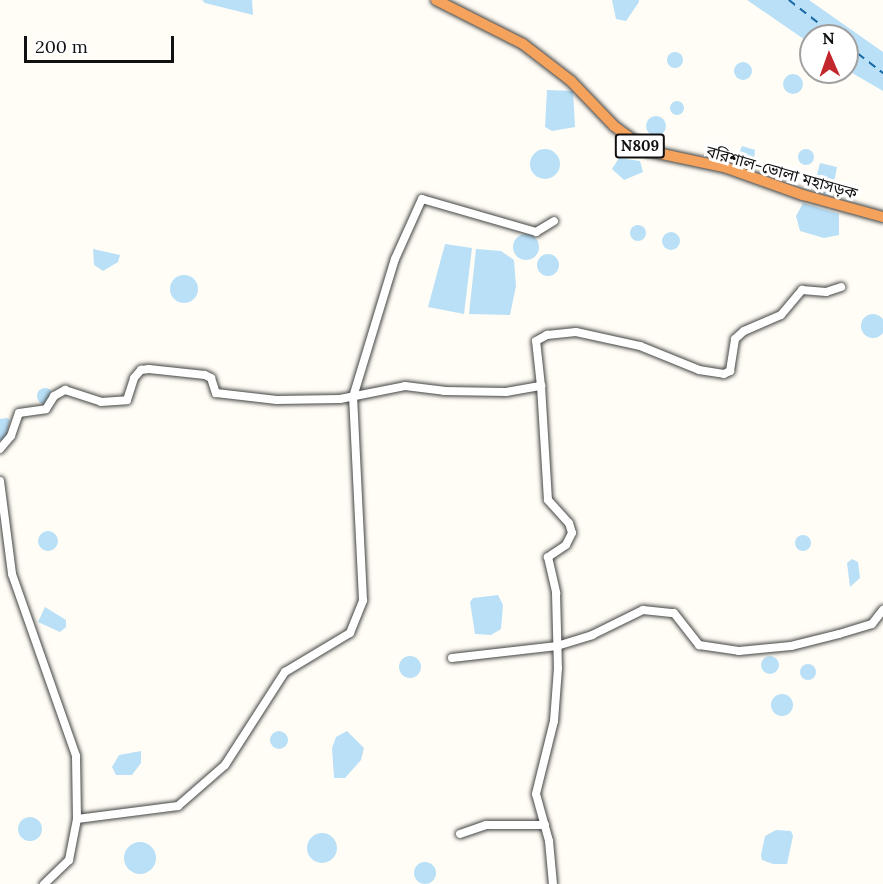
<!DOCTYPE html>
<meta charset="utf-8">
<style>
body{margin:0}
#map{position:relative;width:883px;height:884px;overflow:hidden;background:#fffdf5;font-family:Lora,"Noto Sans Bengali",serif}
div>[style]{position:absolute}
.water>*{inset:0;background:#b9e0f7}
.round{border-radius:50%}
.ferry>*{height:1.5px;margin-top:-0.75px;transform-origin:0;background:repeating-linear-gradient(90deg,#1768a6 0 8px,transparent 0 14px)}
.roads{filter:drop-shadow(0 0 2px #444) drop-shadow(0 0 2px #444)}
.minor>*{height:8px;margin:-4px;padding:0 4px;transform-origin:4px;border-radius:4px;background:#fff}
.highway>*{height:10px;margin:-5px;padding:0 5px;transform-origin:5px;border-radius:5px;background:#f5a25d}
span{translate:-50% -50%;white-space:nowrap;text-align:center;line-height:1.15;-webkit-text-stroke:6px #fff;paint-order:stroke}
.shield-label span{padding:2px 4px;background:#fff;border:2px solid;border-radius:4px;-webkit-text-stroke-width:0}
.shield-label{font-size:15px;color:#111;font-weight:700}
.street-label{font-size:16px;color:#111}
.north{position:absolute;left:799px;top:24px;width:60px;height:60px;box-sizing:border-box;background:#fff;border:2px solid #a0a0a0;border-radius:50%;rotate:358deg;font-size:16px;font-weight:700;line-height:24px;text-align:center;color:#111}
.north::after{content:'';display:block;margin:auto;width:21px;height:27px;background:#c4262e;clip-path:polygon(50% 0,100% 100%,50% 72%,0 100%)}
.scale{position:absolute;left:24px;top:36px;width:150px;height:27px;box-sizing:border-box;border:3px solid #111;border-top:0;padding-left:8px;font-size:18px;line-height:21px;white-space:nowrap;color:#111;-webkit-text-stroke:4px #fff;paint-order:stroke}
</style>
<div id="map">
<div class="water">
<div style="clip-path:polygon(202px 0,252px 0,253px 15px,205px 3px)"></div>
<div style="clip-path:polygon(612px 0,639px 0,639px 2px,626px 21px,616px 19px)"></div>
<div style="clip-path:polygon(747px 0,809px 0,883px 52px,883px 91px,847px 70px,847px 36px,811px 36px,811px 44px)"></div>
<div class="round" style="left:667px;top:52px;width:16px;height:16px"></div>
<div class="round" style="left:734px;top:62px;width:18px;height:18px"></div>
<div class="round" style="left:783px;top:74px;width:20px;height:20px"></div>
<div style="clip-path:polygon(547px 90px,573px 91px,575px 127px,552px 131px,545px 127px)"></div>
<div class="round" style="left:670px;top:101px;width:14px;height:14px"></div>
<div class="round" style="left:646px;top:116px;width:20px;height:20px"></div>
<div style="clip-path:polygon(742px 146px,755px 150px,753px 170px,741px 167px,738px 156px)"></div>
<div class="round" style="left:530px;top:149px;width:30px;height:30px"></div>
<div class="round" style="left:798px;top:149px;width:16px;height:16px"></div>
<div style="clip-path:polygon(619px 158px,640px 161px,643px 172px,624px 180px,612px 169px)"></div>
<div style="clip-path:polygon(820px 163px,837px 167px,832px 193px,826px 195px,814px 187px)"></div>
<div style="clip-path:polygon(803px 203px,839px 214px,839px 235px,824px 238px,800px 231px,796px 216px)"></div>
<div class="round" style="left:630px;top:225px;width:16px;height:16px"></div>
<div class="round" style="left:662px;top:232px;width:18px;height:18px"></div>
<div class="round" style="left:513px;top:234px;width:26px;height:26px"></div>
<div style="clip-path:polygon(445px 244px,472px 248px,464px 314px,428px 307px)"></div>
<div style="clip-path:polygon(93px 249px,120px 255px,118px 262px,103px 271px,94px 265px)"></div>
<div style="clip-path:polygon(476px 249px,501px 251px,514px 260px,516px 286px,510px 315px,469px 314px)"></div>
<div class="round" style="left:537px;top:254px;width:22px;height:22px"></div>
<div class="round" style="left:170px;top:275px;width:28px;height:28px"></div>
<div class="round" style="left:861px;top:314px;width:24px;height:24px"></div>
<div class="round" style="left:37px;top:388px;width:16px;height:16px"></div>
<div style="clip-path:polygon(7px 418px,10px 420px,5px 441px,0 440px,0 419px)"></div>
<div class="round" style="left:38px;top:531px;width:20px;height:20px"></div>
<div class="round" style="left:795px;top:535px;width:16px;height:16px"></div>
<div style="clip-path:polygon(852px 559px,858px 562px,860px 578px,850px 587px,847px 563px)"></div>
<div style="clip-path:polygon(498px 595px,503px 605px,501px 629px,491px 635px,475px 634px,470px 602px,473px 598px)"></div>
<div style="clip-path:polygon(45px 607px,66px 620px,66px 627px,60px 632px,38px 622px)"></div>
<div class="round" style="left:761px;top:656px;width:18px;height:18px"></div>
<div class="round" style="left:399px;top:656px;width:22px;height:22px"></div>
<div class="round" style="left:800px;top:664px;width:16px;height:16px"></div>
<div class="round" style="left:771px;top:694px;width:22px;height:22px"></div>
<div style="clip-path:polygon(347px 731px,364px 748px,361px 760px,345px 778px,334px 778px,332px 748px,336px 737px)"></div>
<div class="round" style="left:270px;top:731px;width:18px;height:18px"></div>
<div style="clip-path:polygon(141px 751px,141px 763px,132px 775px,116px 775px,112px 767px,119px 755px)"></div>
<div class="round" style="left:18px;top:817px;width:24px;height:24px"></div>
<div style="clip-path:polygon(776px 830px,791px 831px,793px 836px,787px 864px,773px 864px,762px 860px,761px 855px,765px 836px)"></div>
<div class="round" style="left:307px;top:833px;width:30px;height:30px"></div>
<div class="round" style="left:124px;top:842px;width:32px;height:32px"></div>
<div class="round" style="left:414px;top:862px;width:22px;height:22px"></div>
</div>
<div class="ferry">
<div style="left:789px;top:0;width:58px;rotate:38deg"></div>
<div style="left:847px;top:45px;width:46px;rotate:37.9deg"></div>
</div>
<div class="roads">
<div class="minor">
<div style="left:541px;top:386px;width:114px;rotate:86.5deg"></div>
<div style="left:548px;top:500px;width:31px;rotate:48deg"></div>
<div style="left:569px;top:523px;width:10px;rotate:73deg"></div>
<div style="left:572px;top:533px;width:13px;rotate:117deg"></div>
<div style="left:566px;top:545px;width:22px;rotate:146deg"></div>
<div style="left:548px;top:557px;width:37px;rotate:77deg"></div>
<div style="left:556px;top:593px;width:75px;rotate:88.5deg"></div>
<div style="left:558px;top:668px;width:53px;rotate:94.3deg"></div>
<div style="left:554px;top:721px;width:75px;rotate:103.9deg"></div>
<div style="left:536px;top:794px;width:49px;rotate:74.5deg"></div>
<div style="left:549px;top:841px;width:43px;rotate:84.7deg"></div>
<div style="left:0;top:449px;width:17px;rotate:-50deg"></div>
<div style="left:11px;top:436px;width:24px;rotate:-71deg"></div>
<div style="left:19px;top:413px;width:27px;rotate:-8deg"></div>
<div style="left:46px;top:409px;width:15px;rotate:-58deg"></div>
<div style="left:54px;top:396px;width:13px;rotate:-29deg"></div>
<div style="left:65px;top:390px;width:38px;rotate:18deg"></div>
<div style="left:101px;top:402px;width:26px;rotate:-4deg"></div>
<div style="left:127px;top:400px;width:23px;rotate:-72deg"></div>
<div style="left:134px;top:378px;width:11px;rotate:-49deg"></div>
<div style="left:141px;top:370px;width:8px;rotate:-7deg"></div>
<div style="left:149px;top:369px;width:56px;rotate:6.1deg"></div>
<div style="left:205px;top:375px;width:7px;rotate:27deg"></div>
<div style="left:211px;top:378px;width:16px;rotate:72deg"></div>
<div style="left:216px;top:393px;width:61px;rotate:6.5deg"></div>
<div style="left:277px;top:400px;width:63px;rotate:-0.9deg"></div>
<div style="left:340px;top:399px;width:66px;rotate:-11.3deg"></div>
<div style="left:405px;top:386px;width:39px;rotate:7deg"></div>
<div style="left:444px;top:391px;width:62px;rotate:0.9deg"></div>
<div style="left:506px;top:392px;width:36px;rotate:-10deg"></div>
<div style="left:541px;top:386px;width:45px;rotate:-96.3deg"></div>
<div style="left:536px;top:341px;width:13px;rotate:-29deg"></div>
<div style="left:547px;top:335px;width:29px;rotate:-6deg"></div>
<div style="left:576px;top:332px;width:66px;rotate:12.3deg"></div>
<div style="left:640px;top:346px;width:64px;rotate:22.1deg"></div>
<div style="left:699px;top:370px;width:25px;rotate:9deg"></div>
<div style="left:724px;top:374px;width:7px;rotate:-27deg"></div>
<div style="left:730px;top:371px;width:32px;rotate:-81deg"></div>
<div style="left:735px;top:339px;width:12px;rotate:-42deg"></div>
<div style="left:744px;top:331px;width:40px;rotate:-23.4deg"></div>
<div style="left:781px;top:315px;width:33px;rotate:-50deg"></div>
<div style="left:802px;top:290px;width:24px;rotate:5deg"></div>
<div style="left:826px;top:292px;width:16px;rotate:-18deg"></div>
<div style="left:0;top:481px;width:94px;rotate:82.6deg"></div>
<div style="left:12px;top:574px;width:193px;rotate:70.6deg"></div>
<div style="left:76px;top:756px;width:63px;rotate:89.1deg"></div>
<div style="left:77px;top:819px;width:42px;rotate:101deg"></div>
<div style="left:69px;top:860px;width:35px;rotate:136deg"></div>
<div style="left:452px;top:658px;width:106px;rotate:-6.5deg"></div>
<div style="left:557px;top:646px;width:37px;rotate:-17deg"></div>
<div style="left:592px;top:635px;width:57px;rotate:-26.1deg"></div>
<div style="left:643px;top:610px;width:31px;rotate:6deg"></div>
<div style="left:674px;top:613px;width:41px;rotate:52deg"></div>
<div style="left:699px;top:645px;width:40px;rotate:8.5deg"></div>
<div style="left:739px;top:651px;width:52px;rotate:-5.5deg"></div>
<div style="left:791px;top:646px;width:49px;rotate:-14deg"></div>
<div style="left:839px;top:634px;width:34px;rotate:-17deg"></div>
<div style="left:872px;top:624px;width:18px;rotate:-52deg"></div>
<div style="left:77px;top:819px;width:102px;rotate:-7.3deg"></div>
<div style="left:178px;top:806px;width:62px;rotate:-41.1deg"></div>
<div style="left:225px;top:765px;width:111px;rotate:-57.2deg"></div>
<div style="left:285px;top:672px;width:76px;rotate:-31deg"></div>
<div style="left:350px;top:633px;width:35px;rotate:-68deg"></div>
<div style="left:363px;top:600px;width:203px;rotate:-92.8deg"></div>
<div style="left:353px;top:397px;width:144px;rotate:-73.1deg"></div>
<div style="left:395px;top:259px;width:66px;rotate:-65.8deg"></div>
<div style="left:422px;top:199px;width:119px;rotate:16.1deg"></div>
<div style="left:536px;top:232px;width:21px;rotate:-31deg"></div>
<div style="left:460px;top:834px;width:28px;rotate:-19deg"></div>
<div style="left:486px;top:825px;width:59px"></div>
</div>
<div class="highway">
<div style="left:436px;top:0;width:97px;rotate:26.8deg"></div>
<div style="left:523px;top:44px;width:61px;rotate:37.6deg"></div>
<div style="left:571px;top:81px;width:62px;rotate:46.3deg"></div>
<div style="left:614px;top:126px;width:42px;rotate:36.3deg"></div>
<div style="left:648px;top:151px;width:81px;rotate:12.1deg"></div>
<div style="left:727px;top:168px;width:81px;rotate:19.6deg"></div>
<div style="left:803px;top:195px;width:83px;rotate:15.4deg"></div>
</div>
</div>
<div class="shield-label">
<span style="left:640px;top:146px">N809</span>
</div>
<div class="street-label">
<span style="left:782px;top:172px;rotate:16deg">বরিশাল-ভোলা মহাসড়ক</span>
</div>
<div class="north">N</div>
<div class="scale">200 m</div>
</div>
